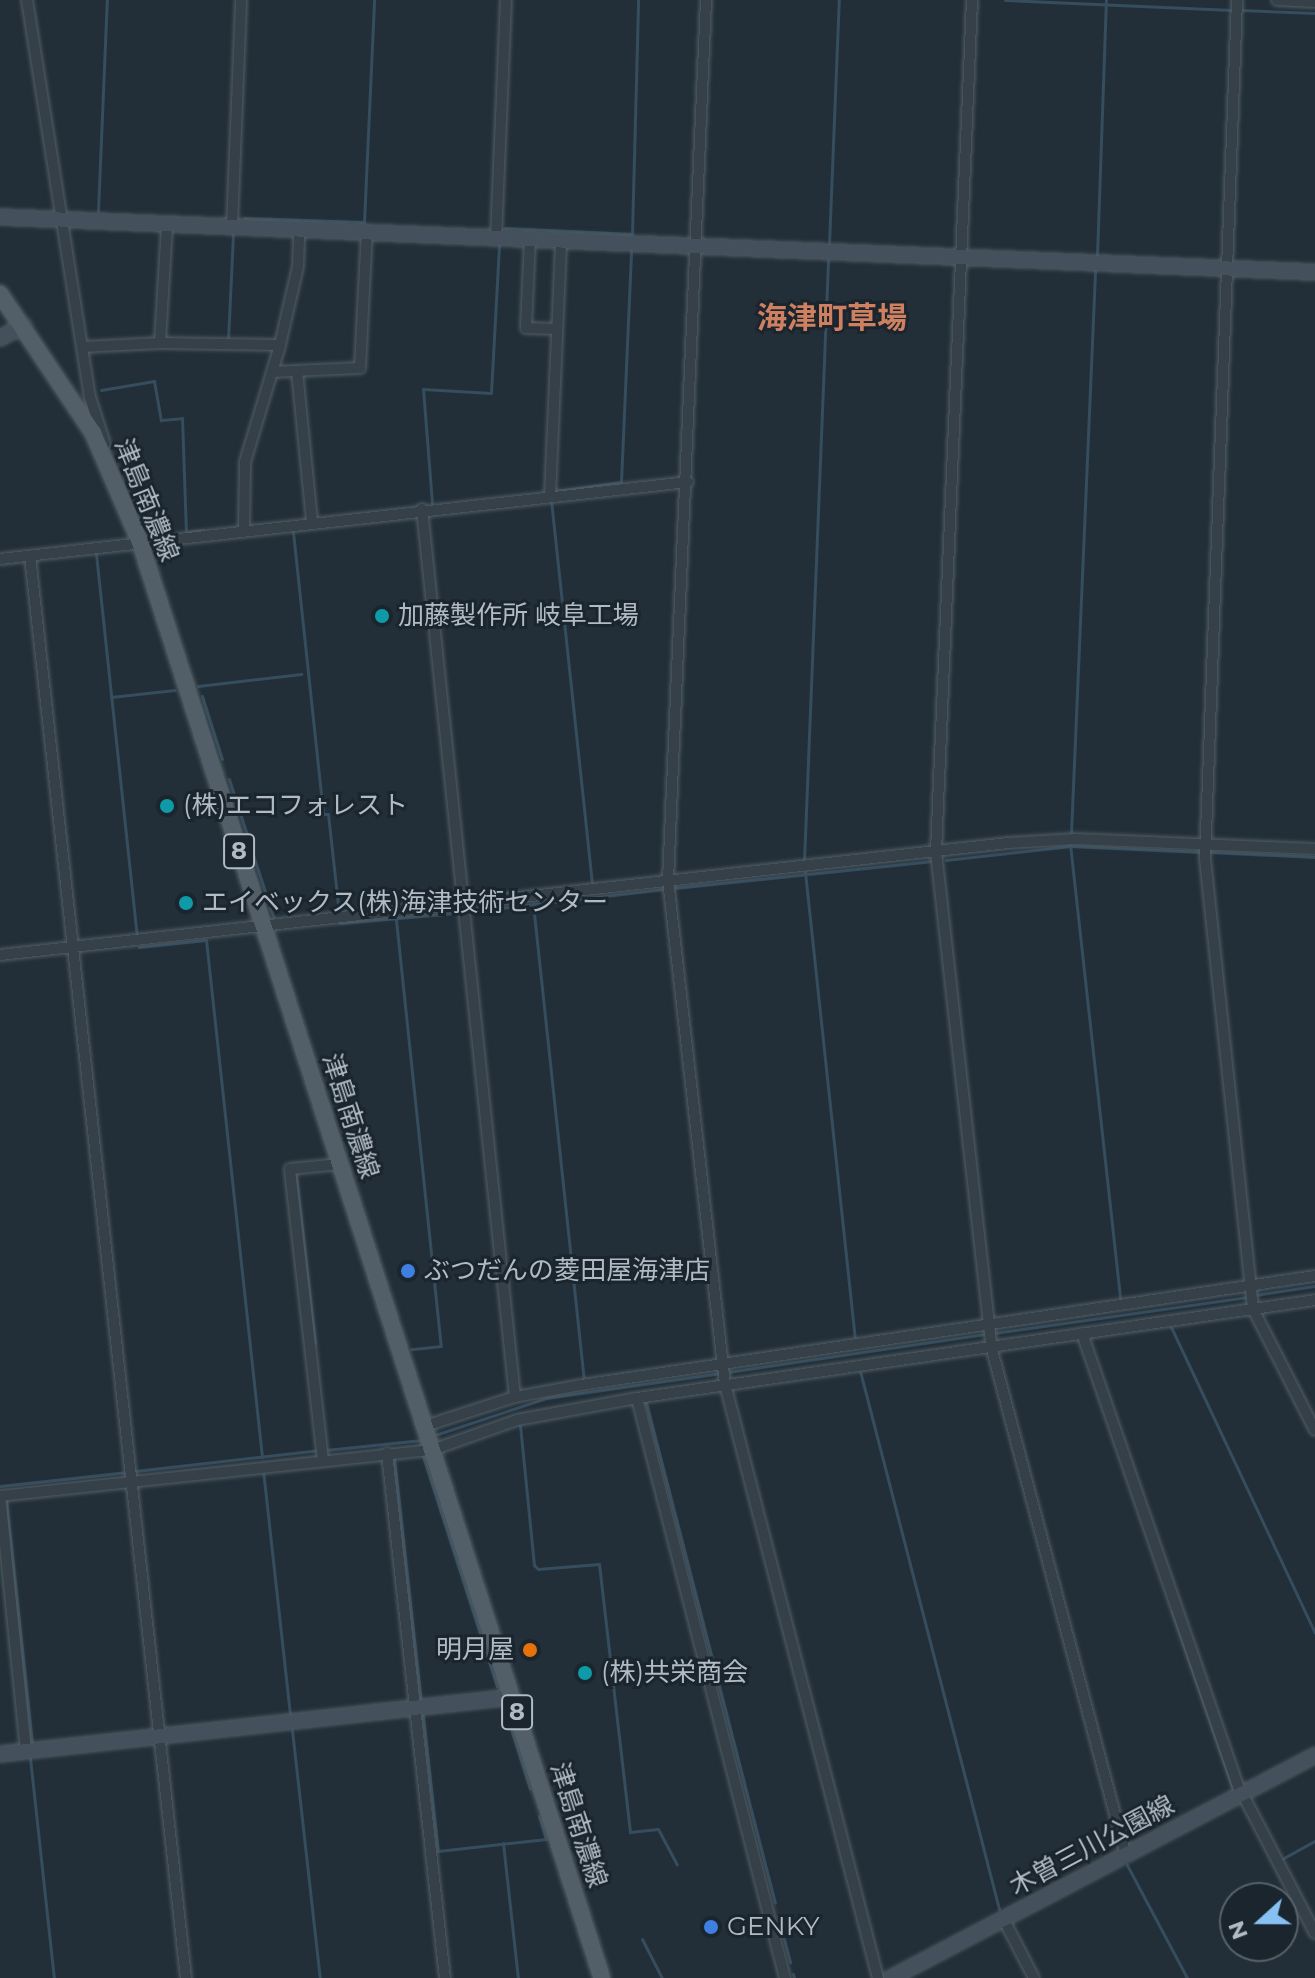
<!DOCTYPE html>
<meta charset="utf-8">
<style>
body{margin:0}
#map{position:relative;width:1315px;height:1978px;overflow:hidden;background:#222f38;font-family:Montserrat,"Noto Sans JP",sans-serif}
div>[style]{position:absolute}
.stream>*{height:3px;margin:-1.5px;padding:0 1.5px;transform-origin:1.5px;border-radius:1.5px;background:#364d5e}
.roads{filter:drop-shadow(0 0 2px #535e66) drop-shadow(0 0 2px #535e66)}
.street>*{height:10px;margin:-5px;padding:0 5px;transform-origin:5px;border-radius:5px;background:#354048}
.secondary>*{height:14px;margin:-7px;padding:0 7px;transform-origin:7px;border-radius:7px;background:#44505b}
.primary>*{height:16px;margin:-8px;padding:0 8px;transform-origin:8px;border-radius:8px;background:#535f68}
.dots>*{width:22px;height:22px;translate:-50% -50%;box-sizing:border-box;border:4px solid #1b252d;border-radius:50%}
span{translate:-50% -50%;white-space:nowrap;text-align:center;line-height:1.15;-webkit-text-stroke:6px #1b252d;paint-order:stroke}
.shield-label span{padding:2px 6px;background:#1b252d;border:2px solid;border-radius:6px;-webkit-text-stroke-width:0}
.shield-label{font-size:24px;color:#b0bbc5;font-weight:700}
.street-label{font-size:26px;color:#b0bbc5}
.poi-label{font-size:26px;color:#b0bbc5}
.left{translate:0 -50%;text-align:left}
.right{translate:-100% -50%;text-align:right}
.quarter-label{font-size:30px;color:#ce8061;font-weight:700}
.north{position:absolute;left:1219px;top:1882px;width:80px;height:80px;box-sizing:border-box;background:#1b252d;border:2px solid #57616a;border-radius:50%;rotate:249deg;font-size:22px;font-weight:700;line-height:32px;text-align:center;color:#b0bbc5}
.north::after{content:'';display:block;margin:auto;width:28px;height:36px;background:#87c1f3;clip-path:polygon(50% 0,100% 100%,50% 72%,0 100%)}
</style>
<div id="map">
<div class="stream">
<div style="left:1005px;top:0;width:227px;rotate:2.5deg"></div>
<div style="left:1242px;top:10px;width:73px;rotate:2.4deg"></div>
<div style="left:98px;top:211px;width:211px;rotate:-87.6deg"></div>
<div style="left:244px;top:218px;width:120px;rotate:1.9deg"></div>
<div style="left:364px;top:222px;width:222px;rotate:-87.4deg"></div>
<div style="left:505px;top:228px;width:127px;rotate:2.7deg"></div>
<div style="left:632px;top:234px;width:234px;rotate:-88.5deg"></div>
<div style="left:829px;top:244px;width:244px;rotate:-87.7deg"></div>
<div style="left:1097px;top:256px;width:256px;rotate:-88deg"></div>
<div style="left:228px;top:340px;width:105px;rotate:-87.3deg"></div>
<div style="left:101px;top:390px;width:54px;rotate:-9.6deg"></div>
<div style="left:154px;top:381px;width:40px;rotate:80deg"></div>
<div style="left:161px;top:420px;width:21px;rotate:-5deg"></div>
<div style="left:182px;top:418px;width:114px;rotate:88deg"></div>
<div style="left:186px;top:532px;width:17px;rotate:-7deg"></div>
<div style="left:556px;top:491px;width:66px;rotate:-7.9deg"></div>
<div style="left:621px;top:482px;width:232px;rotate:-87.5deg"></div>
<div style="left:551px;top:500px;width:387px;rotate:83.9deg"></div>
<div style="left:432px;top:503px;width:114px;rotate:-94.5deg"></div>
<div style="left:423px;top:389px;width:68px;rotate:3.4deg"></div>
<div style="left:491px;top:393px;width:148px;rotate:-86.9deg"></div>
<div style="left:293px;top:532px;width:284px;rotate:83.9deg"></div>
<div style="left:323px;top:814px;width:5px"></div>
<div style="left:328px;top:814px;width:101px;rotate:83.7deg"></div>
<div style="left:96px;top:554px;width:384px;rotate:83.9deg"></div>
<div style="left:198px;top:686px;width:104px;rotate:-6.6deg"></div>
<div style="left:202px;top:696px;width:66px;rotate:72.4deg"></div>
<div style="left:111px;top:697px;width:64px;rotate:-6.2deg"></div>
<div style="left:229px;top:779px;width:62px;rotate:72.1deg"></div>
<div style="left:1071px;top:833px;width:563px;rotate:-87.55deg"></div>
<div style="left:1070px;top:844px;width:459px;rotate:83.7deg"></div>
<div style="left:251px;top:849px;width:44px;rotate:71.6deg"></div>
<div style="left:1210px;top:852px;width:105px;rotate:2.7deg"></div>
<div style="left:946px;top:860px;width:125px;rotate:-6.4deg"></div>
<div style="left:1070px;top:846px;width:131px;rotate:2.6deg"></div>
<div style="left:804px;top:861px;width:601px;rotate:-87.71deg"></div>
<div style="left:805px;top:872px;width:468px;rotate:83.9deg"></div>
<div style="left:675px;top:888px;width:257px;rotate:-6deg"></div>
<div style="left:533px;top:904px;width:477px;rotate:83.9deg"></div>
<div style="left:270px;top:908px;width:11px;rotate:68deg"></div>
<div style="left:467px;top:912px;width:199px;rotate:-6.6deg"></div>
<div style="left:396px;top:920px;width:428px;rotate:84deg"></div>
<div style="left:441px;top:1346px;width:30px;rotate:174deg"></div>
<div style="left:340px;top:923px;width:116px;rotate:-4.9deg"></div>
<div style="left:139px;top:947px;width:67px;rotate:-6deg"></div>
<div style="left:206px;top:940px;width:520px;rotate:83.82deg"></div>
<div style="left:296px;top:1176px;width:168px;rotate:83.5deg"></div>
<div style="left:1255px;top:1295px;width:61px;rotate:-8.5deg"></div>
<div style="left:1171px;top:1327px;width:338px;rotate:64.8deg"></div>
<div style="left:994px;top:1333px;width:256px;rotate:-8.1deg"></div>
<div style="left:860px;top:1371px;width:556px;rotate:75.51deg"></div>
<div style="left:728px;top:1372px;width:261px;rotate:-8.4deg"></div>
<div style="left:646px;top:1402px;width:517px;rotate:75.56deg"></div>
<div style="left:520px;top:1425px;width:141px;rotate:84.3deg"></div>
<div style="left:534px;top:1565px;width:6px;rotate:45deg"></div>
<div style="left:538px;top:1569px;width:61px;rotate:-4.7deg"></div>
<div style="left:599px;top:1564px;width:270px;rotate:83.4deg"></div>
<div style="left:630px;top:1832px;width:28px;rotate:-6deg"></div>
<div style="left:658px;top:1829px;width:40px;rotate:62deg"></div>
<div style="left:432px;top:1436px;width:120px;rotate:-18.4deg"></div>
<div style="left:546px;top:1398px;width:177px;rotate:-8.1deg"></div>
<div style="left:326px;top:1450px;width:96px;rotate:-6deg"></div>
<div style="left:423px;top:1456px;width:242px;rotate:72.2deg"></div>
<div style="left:394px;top:1458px;width:244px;rotate:83.7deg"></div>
<div style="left:263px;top:1470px;width:245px;rotate:83.7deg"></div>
<div style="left:135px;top:1471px;width:184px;rotate:-6.5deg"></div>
<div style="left:0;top:1486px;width:128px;rotate:-6.3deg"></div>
<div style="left:6px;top:1500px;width:244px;rotate:83.9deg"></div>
<div style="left:1172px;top:1611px;width:185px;rotate:71.1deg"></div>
<div style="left:423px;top:1716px;width:136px;rotate:83.7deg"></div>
<div style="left:438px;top:1851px;width:109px;rotate:-6.3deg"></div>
<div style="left:546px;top:1839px;width:24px;rotate:-107deg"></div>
<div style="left:508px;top:1719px;width:73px;rotate:72.6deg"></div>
<div style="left:292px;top:1730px;width:250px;rotate:83.6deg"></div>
<div style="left:30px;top:1758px;width:221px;rotate:83.8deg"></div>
<div style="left:503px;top:1843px;width:136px;rotate:83.7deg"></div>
<div style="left:1282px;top:1859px;width:38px;rotate:-29deg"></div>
<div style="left:1127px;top:1865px;width:128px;rotate:62deg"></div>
<div style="left:778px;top:1916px;width:48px;rotate:75.4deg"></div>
<div style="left:642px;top:1939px;width:44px;rotate:62.9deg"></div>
<div style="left:793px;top:1974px;width:4px;rotate:76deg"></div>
</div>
<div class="roads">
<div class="street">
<div style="left:27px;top:0;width:402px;rotate:81deg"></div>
<div style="left:90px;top:397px;width:49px;rotate:72.3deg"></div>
<div style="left:706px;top:0;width:881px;rotate:92.47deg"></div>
<div style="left:668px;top:880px;width:507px;rotate:83.55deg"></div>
<div style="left:725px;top:1384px;width:613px;rotate:75.56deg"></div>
<div style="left:972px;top:0;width:853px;rotate:92.42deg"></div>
<div style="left:936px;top:852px;width:497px;rotate:83.6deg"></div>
<div style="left:991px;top:1346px;width:528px;rotate:75.17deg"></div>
<div style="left:1237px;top:0;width:860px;rotate:92.13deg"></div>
<div style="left:1205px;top:859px;width:453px;rotate:83.9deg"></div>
<div style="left:1253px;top:1309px;width:136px;rotate:62.9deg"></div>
<div style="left:1277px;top:0;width:38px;rotate:3deg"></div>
<div style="left:232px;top:227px;width:227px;rotate:-87.7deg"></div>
<div style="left:496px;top:238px;width:238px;rotate:-87.6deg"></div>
<div style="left:530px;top:239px;width:89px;rotate:92.6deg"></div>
<div style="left:526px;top:328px;width:31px;rotate:2deg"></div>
<div style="left:160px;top:343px;width:120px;rotate:1deg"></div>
<div style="left:83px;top:347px;width:77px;rotate:-3deg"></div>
<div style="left:160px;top:343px;width:119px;rotate:-86.6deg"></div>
<div style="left:297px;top:371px;width:151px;rotate:84.3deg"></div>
<div style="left:272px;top:372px;width:88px;rotate:-2.6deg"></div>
<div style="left:360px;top:368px;width:137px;rotate:-87.1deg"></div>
<div style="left:550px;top:496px;width:255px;rotate:-87.5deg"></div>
<div style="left:422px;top:509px;width:893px;rotate:84.02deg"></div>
<div style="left:244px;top:529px;width:67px;rotate:-89.1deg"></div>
<div style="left:245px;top:462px;width:118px;rotate:-73.3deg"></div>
<div style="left:279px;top:349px;width:84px;rotate:-77deg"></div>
<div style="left:298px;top:267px;width:38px;rotate:-88deg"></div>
<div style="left:30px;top:556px;width:1431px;rotate:83.74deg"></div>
<div style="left:0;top:559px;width:692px;rotate:-6.39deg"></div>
<div style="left:0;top:955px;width:1014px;rotate:-6.34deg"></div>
<div style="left:1008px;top:843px;width:67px;rotate:-3.4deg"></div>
<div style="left:1075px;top:839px;width:240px;rotate:2.4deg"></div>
<div style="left:1082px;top:1333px;width:486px;rotate:71deg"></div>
<div style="left:637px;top:1398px;width:599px;rotate:75.69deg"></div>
<div style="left:425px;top:1426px;width:95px;rotate:-17.9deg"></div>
<div style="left:515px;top:1397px;width:67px;rotate:-10.3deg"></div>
<div style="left:581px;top:1385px;width:742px;rotate:-8.45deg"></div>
<div style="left:387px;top:1453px;width:528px;rotate:83.7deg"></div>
<div style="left:323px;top:1460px;width:293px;rotate:-96.5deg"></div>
<div style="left:290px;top:1169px;width:50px;rotate:-5.7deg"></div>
<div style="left:26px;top:1751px;width:256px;rotate:-95.8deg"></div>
<div style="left:0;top:1496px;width:434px;rotate:-6.1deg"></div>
<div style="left:432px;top:1450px;width:90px;rotate:-19.4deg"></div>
<div style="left:517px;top:1420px;width:122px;rotate:-10.4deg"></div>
<div style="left:637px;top:1398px;width:685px;rotate:-8.22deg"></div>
<div style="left:1242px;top:1793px;width:158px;rotate:62.5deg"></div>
<div style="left:1004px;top:1920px;width:65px;rotate:62.7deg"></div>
</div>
<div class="secondary">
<div style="left:0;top:217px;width:1316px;rotate:2.4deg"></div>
<div style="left:0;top:338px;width:27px;rotate:-28deg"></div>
<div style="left:0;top:1754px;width:515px;rotate:-6.35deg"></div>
<div style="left:891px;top:1978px;width:479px;rotate:-27.7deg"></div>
</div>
<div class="primary">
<div style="left:0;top:294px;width:167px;rotate:56.2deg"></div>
<div style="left:93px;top:433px;width:119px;rotate:66.7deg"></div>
<div style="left:140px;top:542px;width:1508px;rotate:72.17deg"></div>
</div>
</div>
<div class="dots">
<div style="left:382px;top:616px;background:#0f9aa8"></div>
<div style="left:167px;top:806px;background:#0f9aa8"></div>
<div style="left:186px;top:903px;background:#0f9aa8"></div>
<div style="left:408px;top:1271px;background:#3f7fe0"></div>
<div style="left:530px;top:1650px;background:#e8710a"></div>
<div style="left:585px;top:1673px;background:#0f9aa8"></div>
<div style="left:711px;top:1927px;background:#3f7fe0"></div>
</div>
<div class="shield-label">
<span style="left:239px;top:851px">8</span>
<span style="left:517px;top:1712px">8</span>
</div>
<div class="street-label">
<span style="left:146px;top:500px;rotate:68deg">津島南濃線</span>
<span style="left:350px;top:1116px;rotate:72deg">津島南濃線</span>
<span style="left:578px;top:1825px;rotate:72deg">津島南濃線</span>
<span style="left:1092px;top:1846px;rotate:-28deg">木曽三川公園線</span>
</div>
<div class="poi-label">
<span class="left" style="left:398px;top:616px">加藤製作所 岐阜工場</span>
<span class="left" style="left:183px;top:806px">(株)エコフォレスト</span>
<span class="left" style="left:202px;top:903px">エイベックス(株)海津技術センター</span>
<span class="left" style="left:424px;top:1271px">ぶつだんの菱田屋海津店</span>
<span class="right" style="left:514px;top:1650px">明月屋</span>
<span class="left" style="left:601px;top:1673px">(株)共栄商会</span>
<span class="left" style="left:727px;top:1927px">GENKY</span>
</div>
<div class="quarter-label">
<span style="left:832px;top:318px">海津町草場</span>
</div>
<div class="north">N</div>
</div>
